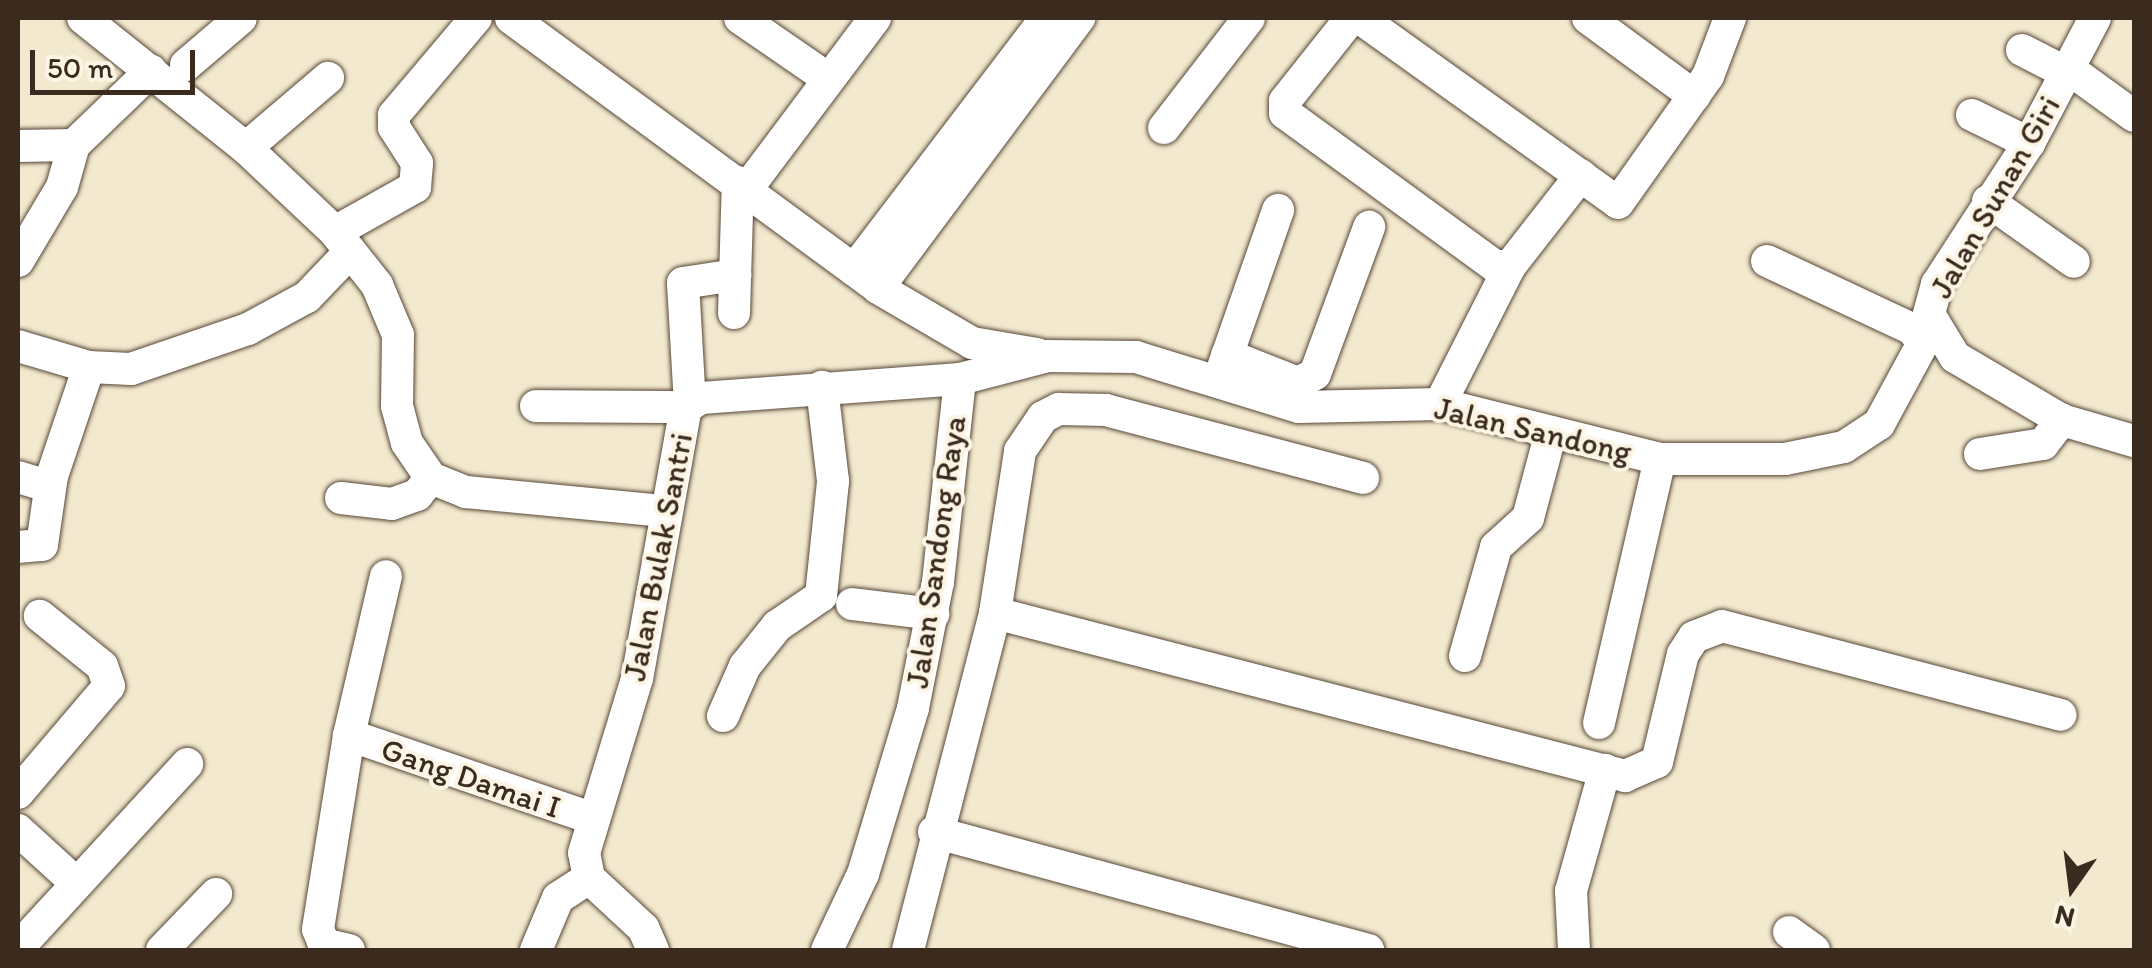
<!DOCTYPE html>
<style>
body{margin:0}
#map{position:relative;width:2152px;height:968px;overflow:hidden;background:#f3e9ce;font-family:Itim,sans-serif}
div>[style]{position:absolute}
.roads{filter:drop-shadow(0 0 2px #574738) drop-shadow(0 0 2px #574738)}
.minor>*{height:32px;margin:-16px;padding:0 16px;transform-origin:16px;border-radius:16px;background:#fff}
span{translate:-50% -50%;white-space:nowrap;text-align:center;line-height:1.15;-webkit-text-stroke:8px #fcf5e5;paint-order:stroke}
.street-label{font-size:32px;color:#3b2a1e}
.frame{position:absolute;inset:0;border:20px solid #3b2a1e;pointer-events:none}
.north{position:absolute;left:2022px;top:838px;width:100px;height:100px;-webkit-text-stroke:8px #fcf5e5;paint-order:stroke;rotate:194deg;font-size:28px;font-weight:700;line-height:40px;text-align:center;color:#3b2a1e}
.north::after{content:'';display:block;margin:auto;width:35px;height:45px;background:#3b2a1e;clip-path:polygon(50% 0,100% 100%,50% 72%,0 100%)}
.scale{position:absolute;left:30px;top:50px;width:165px;height:45px;box-sizing:border-box;border:5px solid #3b2a1e;border-top:0;padding-left:12px;font-size:30px;line-height:35px;white-space:nowrap;color:#3b2a1e;-webkit-text-stroke:8px #fcf5e5;paint-order:stroke}
</style>
<div id="map">
<div class="roads">
<div class="minor">
<div style="left:83px;top:18px;width:208px;rotate:38.6deg"></div>
<div style="left:246px;top:148px;width:122px;rotate:43.3deg"></div>
<div style="left:335px;top:232px;width:68px;rotate:51.6deg"></div>
<div style="left:377px;top:285px;width:54px;rotate:67.2deg"></div>
<div style="left:398px;top:335px;width:71px;rotate:90.8deg"></div>
<div style="left:397px;top:406px;width:38px;rotate:75deg"></div>
<div style="left:407px;top:443px;width:42px;rotate:55.6deg"></div>
<div style="left:431px;top:478px;width:38px;rotate:22deg"></div>
<div style="left:466px;top:492px;width:197px;rotate:5.5deg"></div>
<div style="left:511px;top:18px;width:456px;rotate:36.3deg"></div>
<div style="left:878px;top:288px;width:109px;rotate:30.3deg"></div>
<div style="left:972px;top:343px;width:66px;rotate:9.6deg"></div>
<div style="left:740px;top:18px;width:106px;rotate:34.6deg"></div>
<div style="left:1351px;top:18px;width:106px;rotate:128.5deg"></div>
<div style="left:1285px;top:101px;width:12px;rotate:90deg"></div>
<div style="left:1285px;top:113px;width:260px;rotate:36.1deg"></div>
<div style="left:1495px;top:266px;width:15px"></div>
<div style="left:1360px;top:18px;width:317px;rotate:35.6deg"></div>
<div style="left:1618px;top:203px;width:156px;rotate:-54.7deg"></div>
<div style="left:1708px;top:76px;width:62px;rotate:-69.2deg"></div>
<div style="left:1588px;top:18px;width:132px;rotate:36.3deg"></div>
<div style="left:2095px;top:18px;width:141px;rotate:117.8deg"></div>
<div style="left:2029px;top:143px;width:168px;rotate:123.1deg"></div>
<div style="left:1937px;top:284px;width:31px;rotate:105deg"></div>
<div style="left:1929px;top:314px;width:50px;rotate:58.8deg"></div>
<div style="left:1955px;top:357px;width:124px;rotate:30.5deg"></div>
<div style="left:2062px;top:420px;width:75px;rotate:16.3deg"></div>
<div style="left:2022px;top:50px;width:51px;rotate:27.1deg"></div>
<div style="left:186px;top:65px;width:72px;rotate:-40.5deg"></div>
<div style="left:2069px;top:69px;width:80px;rotate:35.9deg"></div>
<div style="left:1972px;top:115px;width:64px;rotate:26.2deg"></div>
<div style="left:1164px;top:128px;width:139px;rotate:-52.3deg"></div>
<div style="left:18px;top:146px;width:56px;rotate:-1deg"></div>
<div style="left:74px;top:145px;width:107px;rotate:-43.9deg"></div>
<div style="left:246px;top:148px;width:108px;rotate:-40.5deg"></div>
<div style="left:746px;top:190px;width:215px;rotate:-53.1deg"></div>
<div style="left:1988px;top:201px;width:105px;rotate:35.3deg"></div>
<div style="left:335px;top:232px;width:92px;rotate:-29.4deg"></div>
<div style="left:415px;top:187px;width:24px;rotate:-85deg"></div>
<div style="left:417px;top:163px;width:43px;rotate:-122.6deg"></div>
<div style="left:394px;top:127px;width:12px;rotate:-90deg"></div>
<div style="left:394px;top:115px;width:127px;rotate:-49.8deg"></div>
<div style="left:18px;top:261px;width:86px;rotate:-59.3deg"></div>
<div style="left:62px;top:187px;width:44px;rotate:-74.1deg"></div>
<div style="left:1767px;top:261px;width:160px;rotate:25.1deg"></div>
<div style="left:1912px;top:329px;width:18px;rotate:52deg"></div>
<div style="left:854px;top:270px;width:317px;rotate:-52.7deg"></div>
<div style="left:878px;top:288px;width:337px;rotate:-53.3deg"></div>
<div style="left:734px;top:313px;width:131px;rotate:-88.3deg"></div>
<div style="left:18px;top:346px;width:74px;rotate:16.5deg"></div>
<div style="left:89px;top:367px;width:42px;rotate:2.7deg"></div>
<div style="left:131px;top:369px;width:124px;rotate:-18.9deg"></div>
<div style="left:248px;top:329px;width:67px;rotate:-28.5deg"></div>
<div style="left:307px;top:297px;width:61px;rotate:-46.3deg"></div>
<div style="left:1227px;top:355px;width:76px;rotate:21.5deg"></div>
<div style="left:1298px;top:383px;width:19px;rotate:-28deg"></div>
<div style="left:1315px;top:374px;width:157px;rotate:-69.8deg"></div>
<div style="left:1220px;top:376px;width:176px;rotate:-70.7deg"></div>
<div style="left:1440px;top:404px;width:155px;rotate:-63.1deg"></div>
<div style="left:1510px;top:266px;width:115px;rotate:-52deg"></div>
<div style="left:690px;top:405px;width:122px;rotate:-93.3deg"></div>
<div style="left:683px;top:283px;width:53px;rotate:-8.7deg"></div>
<div style="left:536px;top:406px;width:150px;rotate:0.4deg"></div>
<div style="left:1980px;top:454px;width:64px;rotate:-9deg"></div>
<div style="left:2043px;top:444px;width:31px;rotate:-52deg"></div>
<div style="left:18px;top:477px;width:27px;rotate:17deg"></div>
<div style="left:44px;top:485px;width:12px;rotate:-48deg"></div>
<div style="left:52px;top:476px;width:115px;rotate:-71.3deg"></div>
<div style="left:341px;top:498px;width:51px;rotate:6.7deg"></div>
<div style="left:392px;top:504px;width:27px;rotate:-20deg"></div>
<div style="left:417px;top:495px;width:22px;rotate:-51deg"></div>
<div style="left:18px;top:547px;width:24px;rotate:-5deg"></div>
<div style="left:42px;top:545px;width:70px;rotate:-81.8deg"></div>
<div style="left:852px;top:604px;width:82px;rotate:7deg"></div>
<div style="left:995px;top:613px;width:651px;rotate:14.51deg"></div>
<div style="left:1625px;top:776px;width:35px;rotate:-24deg"></div>
<div style="left:1657px;top:762px;width:111px;rotate:-76.5deg"></div>
<div style="left:1683px;top:654px;width:20px;rotate:-57deg"></div>
<div style="left:1694px;top:637px;width:30px;rotate:-21deg"></div>
<div style="left:1722px;top:626px;width:350px;rotate:14.7deg"></div>
<div style="left:1465px;top:656px;width:113px;rotate:-74.1deg"></div>
<div style="left:1496px;top:547px;width:43px;rotate:-42.2deg"></div>
<div style="left:1528px;top:518px;width:89px;rotate:-75deg"></div>
<div style="left:723px;top:716px;width:55px;rotate:-66.3deg"></div>
<div style="left:745px;top:666px;width:51px;rotate:-51.3deg"></div>
<div style="left:777px;top:626px;width:53px;rotate:-34.3deg"></div>
<div style="left:821px;top:596px;width:116px;rotate:-84deg"></div>
<div style="left:833px;top:481px;width:95px;rotate:-96.7deg"></div>
<div style="left:1599px;top:723px;width:271px;rotate:-77deg"></div>
<div style="left:349px;top:735px;width:259px;rotate:18.9deg"></div>
<div style="left:18px;top:793px;width:140px;rotate:-49.6deg"></div>
<div style="left:109px;top:686px;width:21px;rotate:-109deg"></div>
<div style="left:102px;top:666px;width:80px;rotate:-141.1deg"></div>
<div style="left:18px;top:830px;width:79px;rotate:42.4deg"></div>
<div style="left:934px;top:832px;width:450px;rotate:15.2deg"></div>
<div style="left:1789px;top:932px;width:31px;rotate:36deg"></div>
<div style="left:18px;top:948px;width:250px;rotate:-47.4deg"></div>
<div style="left:162px;top:950px;width:78px;rotate:-46deg"></div>
<div style="left:349px;top:950px;width:26px;rotate:-167deg"></div>
<div style="left:324px;top:944px;width:16px;rotate:-112deg"></div>
<div style="left:318px;top:929px;width:196px;rotate:-80.9deg"></div>
<div style="left:349px;top:735px;width:163px;rotate:-76.9deg"></div>
<div style="left:536px;top:950px;width:56px;rotate:-67.1deg"></div>
<div style="left:558px;top:898px;width:37px;rotate:-33deg"></div>
<div style="left:653px;top:950px;width:24px;rotate:-114deg"></div>
<div style="left:643px;top:928px;width:74px;rotate:-137.2deg"></div>
<div style="left:589px;top:878px;width:25px;rotate:-101deg"></div>
<div style="left:584px;top:853px;width:182px;rotate:-73.1deg"></div>
<div style="left:637px;top:679px;width:276px;rotate:-79.8deg"></div>
<div style="left:686px;top:407px;width:17px;rotate:-31deg"></div>
<div style="left:701px;top:398px;width:260px;rotate:-4.2deg"></div>
<div style="left:960px;top:379px;width:91px;rotate:-14.6deg"></div>
<div style="left:1048px;top:356px;width:88px;rotate:0.7deg"></div>
<div style="left:1136px;top:357px;width:170px;rotate:17.1deg"></div>
<div style="left:1299px;top:407px;width:141px;rotate:-1.2deg"></div>
<div style="left:1440px;top:404px;width:227px;rotate:14deg"></div>
<div style="left:1660px;top:459px;width:125px"></div>
<div style="left:1785px;top:459px;width:60px;rotate:-11.5deg"></div>
<div style="left:1844px;top:447px;width:42px;rotate:-33.3deg"></div>
<div style="left:1879px;top:424px;width:92px;rotate:-61.5deg"></div>
<div style="left:1923px;top:343px;width:16px;rotate:-38deg"></div>
<div style="left:827px;top:950px;width:84px;rotate:-64.7deg"></div>
<div style="left:863px;top:874px;width:173px;rotate:-73.2deg"></div>
<div style="left:913px;top:708px;width:128px;rotate:-78.8deg"></div>
<div style="left:938px;top:582px;width:204px;rotate:-83.8deg"></div>
<div style="left:908px;top:950px;width:348px;rotate:-75.5deg"></div>
<div style="left:995px;top:613px;width:164px;rotate:-81.2deg"></div>
<div style="left:1020px;top:451px;width:41px;rotate:-55.9deg"></div>
<div style="left:1043px;top:417px;width:18px;rotate:-27deg"></div>
<div style="left:1059px;top:409px;width:47px;rotate:1.2deg"></div>
<div style="left:1106px;top:410px;width:266px;rotate:14.8deg"></div>
<div style="left:1574px;top:950px;width:59px;rotate:-92.9deg"></div>
<div style="left:1571px;top:891px;width:126px;rotate:-74.3deg"></div>
</div>
</div>
<div class="street-label">
<span style="left:1995px;top:197px;rotate:-60deg">Jalan Sunan Giri</span>
<span style="left:1533px;top:430px;rotate:13deg">Jalan Sandong</span>
<span style="left:936px;top:552px;rotate:-82deg">Jalan Sandong Raya</span>
<span style="left:658px;top:557px;rotate:-79deg">Jalan Bulak Santri</span>
<span style="left:471px;top:778px;rotate:19deg">Gang Damai I</span>
</div>
<div class="frame"></div>
<div class="north">N</div>
<div class="scale">50 m</div>
</div>
